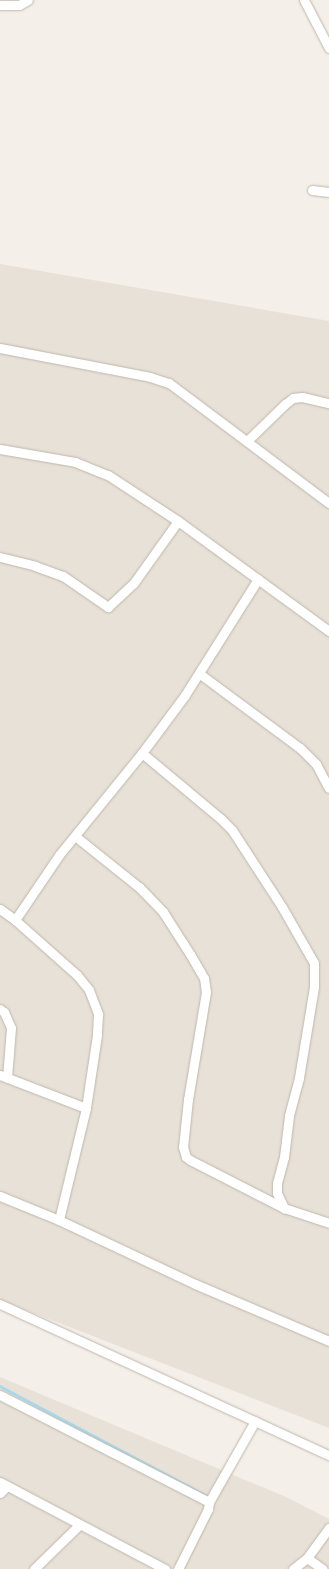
<!DOCTYPE html>
<style>
body{margin:0}
#map{position:relative;width:329px;height:1569px;overflow:hidden;background:#f4efe9;font-family:Manrope,sans-serif}
div>[style]{position:absolute}
.residential>*{inset:0;background:#e8e1d7}
.stream>*{height:2.5px;margin:-1.25px;padding:0 1.25px;transform-origin:1.25px;border-radius:1.25px;background:#a8d9ee}
.roads{filter:drop-shadow(0 0 1px #bfb6ac) drop-shadow(0 0 1px #bfb6ac)}
.street>*{height:9px;margin:-4.5px;padding:0 4.5px;transform-origin:4.5px;border-radius:4.5px;background:#fff}
span{translate:-50% -50%;white-space:nowrap;text-align:center;line-height:1.15;-webkit-text-stroke:3px #fff;paint-order:stroke}
</style>
<div id="map">
<div class="residential">
<div style="clip-path:polygon(0 264px,329px 321px,329px 1428px,0 1300px)"></div>
<div style="clip-path:polygon(0 1377px,286px 1497px,329px 1519px,329px 1569px,0 1569px)"></div>
</div>
<div class="stream">
<div style="left:0;top:1386px;width:232px;rotate:28deg"></div>
</div>
<div class="roads">
<div class="street">
<div style="left:304px;top:0;width:54px;rotate:62.5deg"></div>
<div style="left:0;top:5px;width:19px"></div>
<div style="left:19px;top:5px;width:10px;rotate:-29deg"></div>
<div style="left:312px;top:190px;width:17px;rotate:7deg"></div>
<div style="left:0;top:348px;width:153px;rotate:10.9deg"></div>
<div style="left:150px;top:377px;width:20px;rotate:18deg"></div>
<div style="left:169px;top:383px;width:200px;rotate:36.9deg"></div>
<div style="left:247px;top:441px;width:53px;rotate:-44.2deg"></div>
<div style="left:285px;top:404px;width:10px;rotate:-37deg"></div>
<div style="left:293px;top:398px;width:9px;rotate:-6deg"></div>
<div style="left:302px;top:397px;width:28px;rotate:13deg"></div>
<div style="left:0;top:449px;width:76px;rotate:9.8deg"></div>
<div style="left:75px;top:462px;width:35px;rotate:22deg"></div>
<div style="left:108px;top:475px;width:84px;rotate:33.3deg"></div>
<div style="left:178px;top:521px;width:187px;rotate:36.1deg"></div>
<div style="left:0;top:557px;width:36px;rotate:14deg"></div>
<div style="left:35px;top:566px;width:30px;rotate:20deg"></div>
<div style="left:63px;top:576px;width:55px;rotate:34.6deg"></div>
<div style="left:108px;top:607px;width:34px;rotate:-43deg"></div>
<div style="left:133px;top:584px;width:77px;rotate:-54.5deg"></div>
<div style="left:200px;top:674px;width:124px;rotate:36.5deg"></div>
<div style="left:300px;top:748px;width:23px;rotate:45deg"></div>
<div style="left:316px;top:764px;width:27px;rotate:62deg"></div>
<div style="left:142px;top:753px;width:103px;rotate:39.9deg"></div>
<div style="left:221px;top:819px;width:16px;rotate:45deg"></div>
<div style="left:232px;top:830px;width:92px;rotate:57deg"></div>
<div style="left:282px;top:907px;width:64px;rotate:60.3deg"></div>
<div style="left:314px;top:963px;width:24px;rotate:90deg"></div>
<div style="left:314px;top:987px;width:92px;rotate:99.4deg"></div>
<div style="left:299px;top:1078px;width:39px;rotate:105deg"></div>
<div style="left:289px;top:1116px;width:41px;rotate:97deg"></div>
<div style="left:284px;top:1157px;width:27px;rotate:105deg"></div>
<div style="left:277px;top:1183px;width:10px;rotate:90deg"></div>
<div style="left:277px;top:1193px;width:17px;rotate:65deg"></div>
<div style="left:75px;top:836px;width:82px;rotate:38.6deg"></div>
<div style="left:139px;top:887px;width:35px;rotate:46deg"></div>
<div style="left:163px;top:912px;width:50px;rotate:57.3deg"></div>
<div style="left:190px;top:954px;width:28px;rotate:60deg"></div>
<div style="left:204px;top:978px;width:14px;rotate:82deg"></div>
<div style="left:206px;top:992px;width:109px;rotate:99.5deg"></div>
<div style="left:188px;top:1099px;width:48px;rotate:95.9deg"></div>
<div style="left:183px;top:1147px;width:10px;rotate:73deg"></div>
<div style="left:186px;top:1157px;width:5px;rotate:37deg"></div>
<div style="left:190px;top:1160px;width:106px;rotate:27.1deg"></div>
<div style="left:284px;top:1208px;width:47px;rotate:18.4deg"></div>
<div style="left:0;top:909px;width:19px;rotate:36deg"></div>
<div style="left:15px;top:920px;width:83px;rotate:41.6deg"></div>
<div style="left:77px;top:975px;width:19px;rotate:51deg"></div>
<div style="left:89px;top:990px;width:26px;rotate:69deg"></div>
<div style="left:98px;top:1014px;width:21px;rotate:93deg"></div>
<div style="left:97px;top:1035px;width:74px;rotate:98.6deg"></div>
<div style="left:86px;top:1108px;width:115px;rotate:103.6deg"></div>
<div style="left:15px;top:920px;width:78px;rotate:-55.9deg"></div>
<div style="left:59px;top:855px;width:132px;rotate:-50.9deg"></div>
<div style="left:142px;top:753px;width:72px;rotate:-53.4deg"></div>
<div style="left:185px;top:695px;width:137px;rotate:-57.8deg"></div>
<div style="left:0;top:1009px;width:5px;rotate:37deg"></div>
<div style="left:4px;top:1012px;width:17px;rotate:66deg"></div>
<div style="left:11px;top:1028px;width:50px;rotate:94.6deg"></div>
<div style="left:0;top:1075px;width:92px;rotate:21deg"></div>
<div style="left:0;top:1196px;width:64px;rotate:22.1deg"></div>
<div style="left:59px;top:1220px;width:150px;rotate:25.2deg"></div>
<div style="left:195px;top:1284px;width:146px;rotate:23deg"></div>
<div style="left:0;top:1304px;width:362px;rotate:24.7deg"></div>
<div style="left:0;top:1395px;width:235px;rotate:27.1deg"></div>
<div style="left:209px;top:1502px;width:7px;rotate:98deg"></div>
<div style="left:208px;top:1509px;width:67px;rotate:116.6deg"></div>
<div style="left:0;top:1482px;width:187px;rotate:27.8deg"></div>
<div style="left:0;top:1493px;width:10px;rotate:-45deg"></div>
<div style="left:209px;top:1502px;width:93px;rotate:-60.4deg"></div>
<div style="left:307px;top:1558px;width:19px;rotate:35deg"></div>
<div style="left:34px;top:1569px;width:63px;rotate:-44.4deg"></div>
<div style="left:293px;top:1569px;width:18px;rotate:-38deg"></div>
<div style="left:307px;top:1558px;width:37px;rotate:-54deg"></div>
</div>
</div>
</div>
